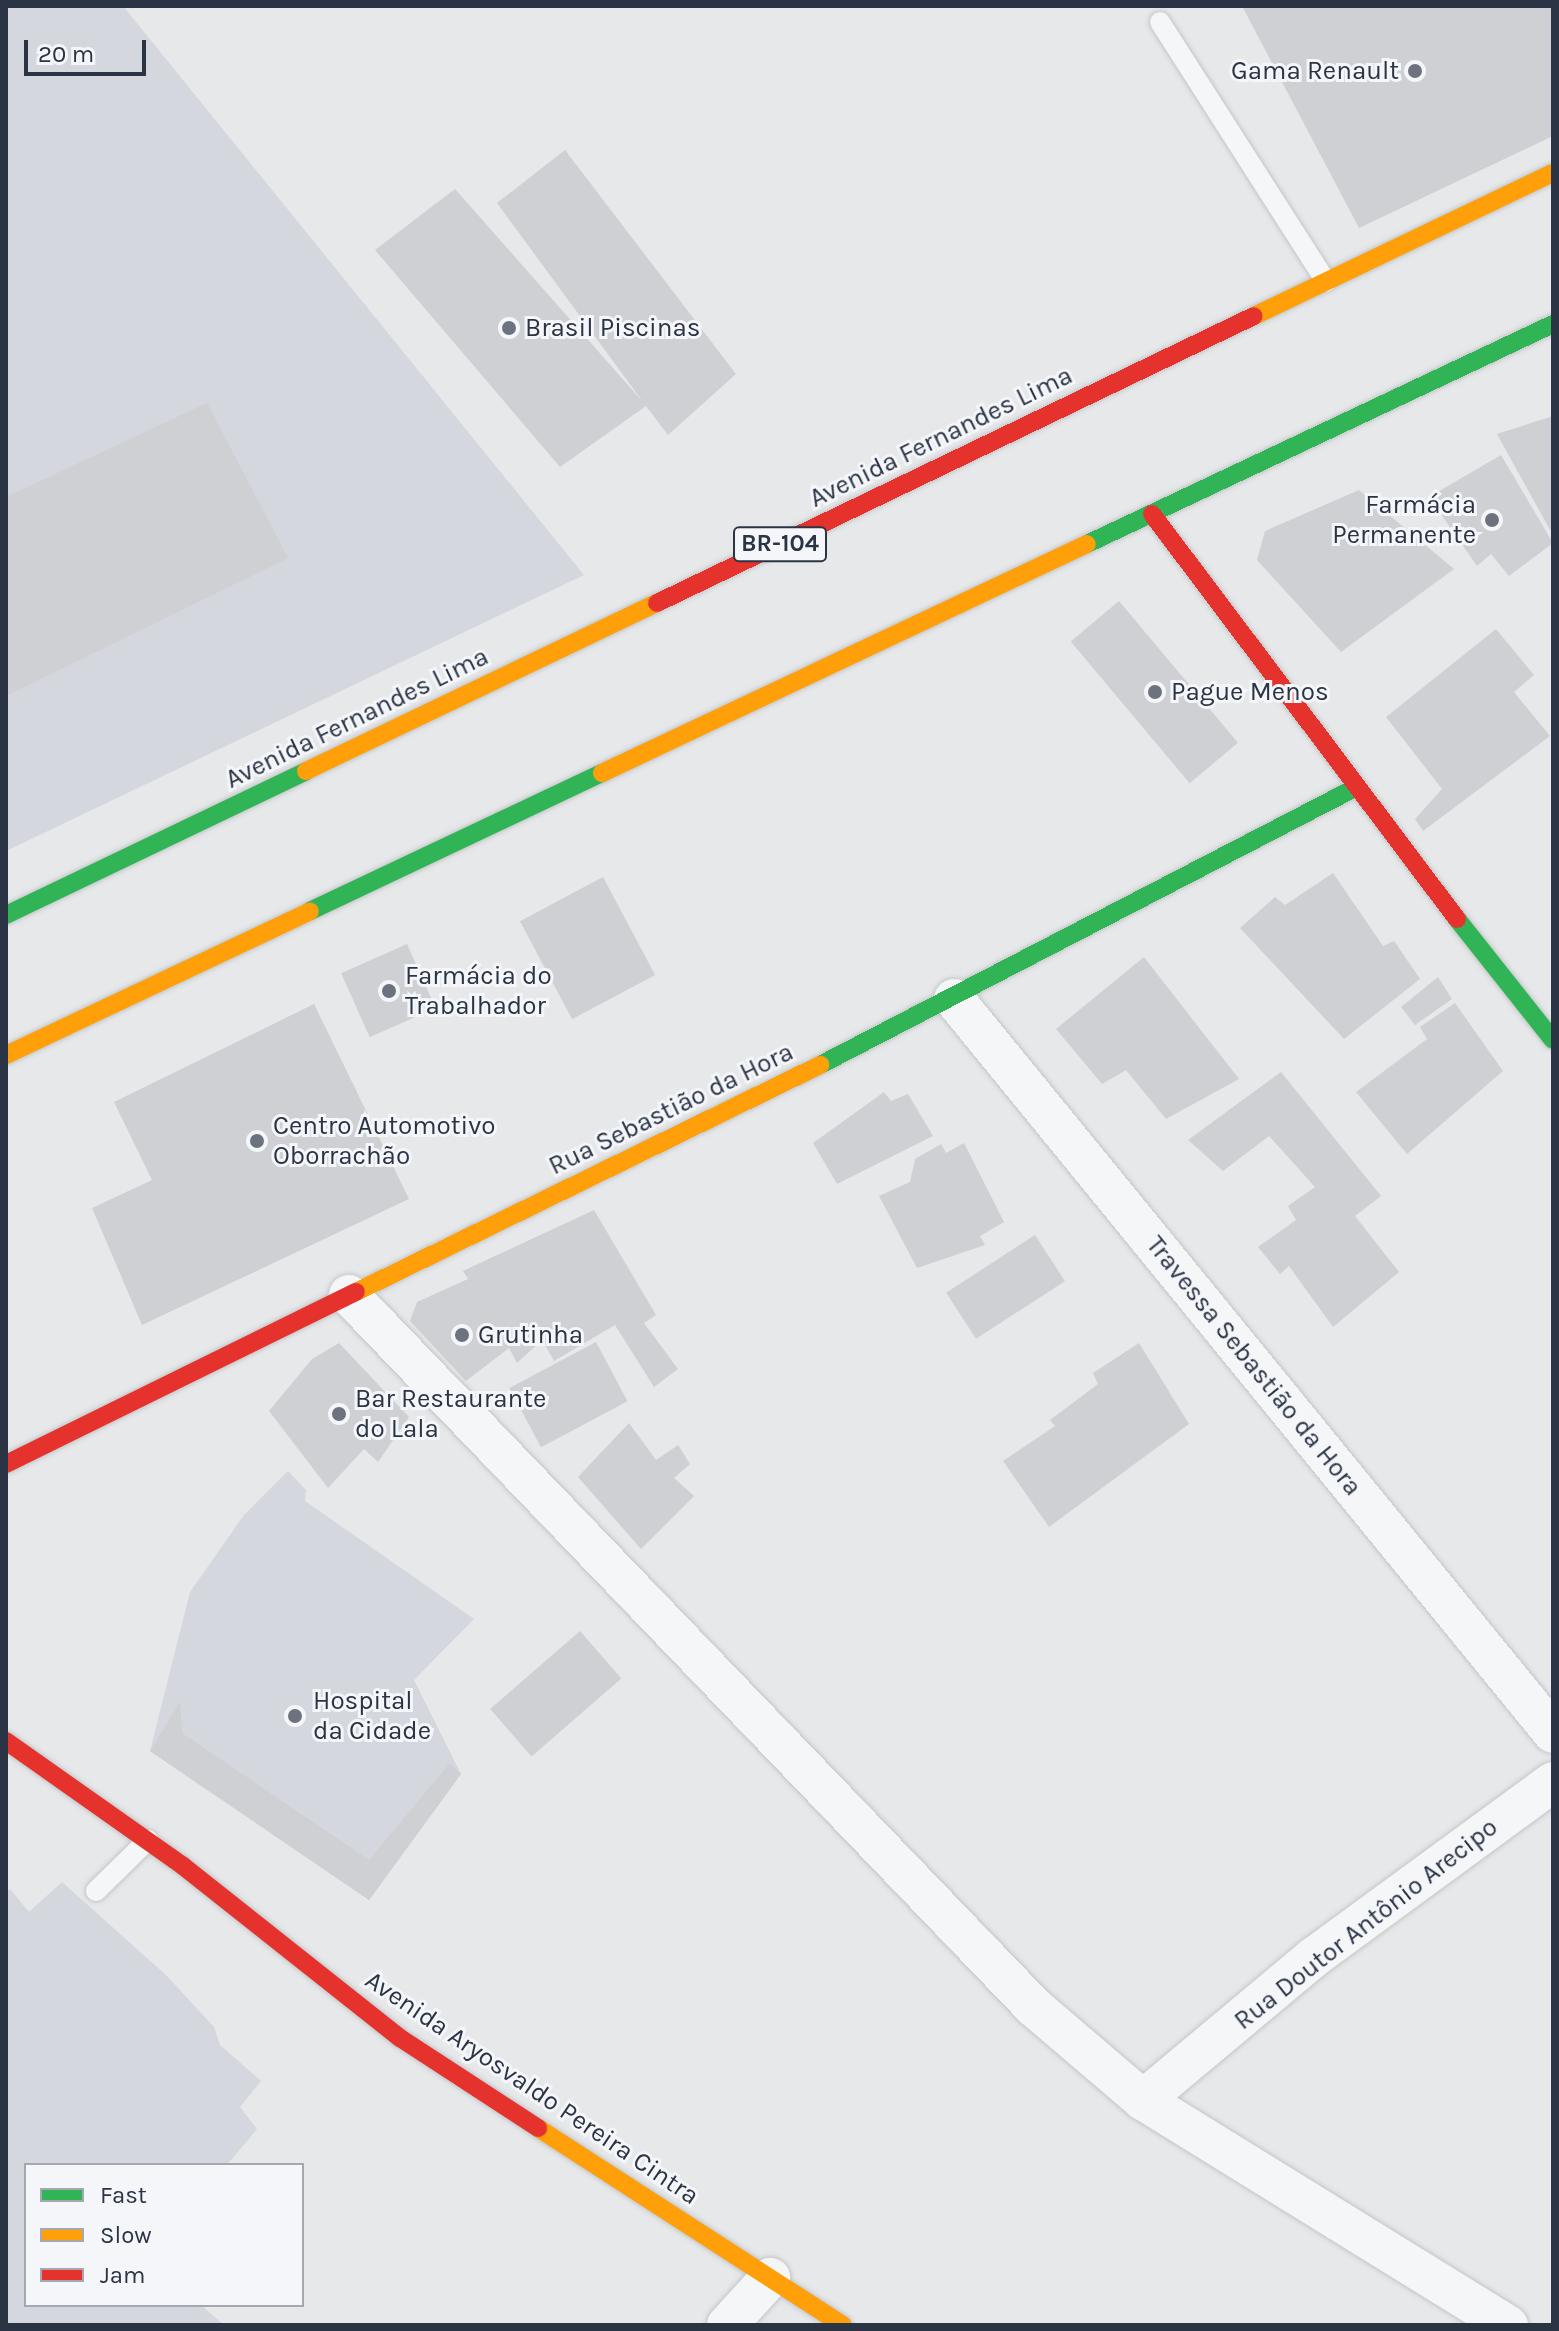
<!DOCTYPE html>
<meta charset="utf-8">
<style>
body{margin:0}
#map{position:relative;width:1559px;height:2331px;overflow:hidden;background:#e6e8ea;font-family:Karla,sans-serif}
div>[style]{position:absolute}
.built>*{inset:0;background:#d4d7dd}
.building>*{inset:0;background:#ced0d3;transform-origin:0 0}
.roads{filter:drop-shadow(0 0 2px #c4c6c8) drop-shadow(0 0 2px #c4c6c8)}
.lane>*{height:20px;margin:-10px;padding:0 10px;transform-origin:10px;border-radius:10px;background:#f5f6f7}
.street>*{height:40px;margin:-20px;padding:0 20px;transform-origin:20px;border-radius:20px;background:#f5f6f7}
.fast>*{height:18px;margin:-9px;padding:0 9px;transform-origin:9px;border-radius:9px;background:#30b455}
.slow>*{height:18px;margin:-9px;padding:0 9px;transform-origin:9px;border-radius:9px;background:#ff9f0a}
.jam>*{height:18px;margin:-9px;padding:0 9px;transform-origin:9px;border-radius:9px;background:#e5322d}
.dots>*{width:22px;height:22px;translate:-50% -50%;box-sizing:border-box;border:4px solid #f4f6f9;border-radius:50%}
span{translate:-50% -50%;white-space:nowrap;text-align:center;line-height:1.15;-webkit-text-stroke:6px #f4f6f9;paint-order:stroke}
.shield-label span{padding:2px 6px;background:#f4f6f9;border:2px solid;border-radius:6px;-webkit-text-stroke-width:0}
.shield-label{font-size:24px;color:#2b3445;font-weight:700}
.poi-label{font-size:26px;color:#2b3445}
.right{translate:-100% -50%;text-align:right}
.left{translate:0 -50%;text-align:left}
.street-label{font-size:26px;color:#2b3445}
.frame{position:absolute;inset:0;border:8px solid #2b3445;pointer-events:none}
.legend{position:absolute;left:24px;top:2163px;width:280px;height:144px;box-sizing:border-box;background:#f4f6f9;border:2px solid #a4a8b1;margin:0;padding:10px 14px;list-style:none;font-size:24px;color:#2b3445}
.legend li{display:flex;align-items:center;gap:16px;height:40px}
.legend b{width:40px;border:2px solid #a4a8b1}
.scale{position:absolute;left:24px;top:40px;width:122px;height:36px;box-sizing:border-box;border:4px solid #2b3445;border-top:0;padding-left:10px;font-size:24px;line-height:28px;white-space:nowrap;color:#2b3445;-webkit-text-stroke:6px #f4f6f9;paint-order:stroke}
</style>
<div id="map">
<div class="built">
<div style="clip-path:polygon(6px 6px,123px 6px,584px 575px,6px 851px)"></div>
<div style="clip-path:polygon(288px 1471px,306px 1490px,305px 1501px,474px 1619px,414px 1680px,461px 1774px,369px 1900px,150px 1751px,190px 1592px,244px 1515px)"></div>
<div style="clip-path:polygon(62px 1882px,166px 1975px,214px 2027px,220px 2045px,261px 2081px,240px 2107px,257px 2129px,227px 2165px,26px 2165px,26px 2305px,201px 2305px,224px 2325px,6px 2325px,6px 1893px,10px 1889px,29px 1912px)"></div>
</div>
<div class="building">
<div style="clip-path:polygon(1242px 6px,1553px 6px,1553px 136px,1359px 228px)"></div>
<div style="clip-path:polygon(565px 150px,736px 374px,668px 435px,646px 406px,560px 467px,375px 250px,455px 189px,643px 402px,497px 203px)"></div>
<div style="clip-path:polygon(207px 403px,288px 558px,6px 696px,6px 497px)"></div>
<div style="clip-path:polygon(1553px 416px,1553px 530px,1550px 530px,1497px 434px)"></div>
<div style="clip-path:polygon(1501px 455px,1553px 543px,1509px 576px,1491px 554px,1477px 566px,1429px 497px)"></div>
<div style="clip-path:polygon(1359px 490px,1454px 569px,1341px 652px,1257px 560px,1265px 531px)"></div>
<div style="left:1119px;top:601px;width:185px;height:63px;rotate:50deg"></div>
<div style="clip-path:polygon(1496px 629px,1534px 675px,1514px 692px,1550px 736px,1423px 831px,1415px 819px,1442px 789px,1386px 717px)"></div>
<div style="clip-path:polygon(1333px 873px,1383px 946px,1394px 941px,1420px 979px,1344px 1039px,1240px 928px,1275px 897px,1285px 905px)"></div>
<div style="left:603px;top:877px;width:111px;height:94px;rotate:62deg"></div>
<div style="left:407px;top:944px;width:70px;height:72px;rotate:66deg"></div>
<div style="clip-path:polygon(1144px 957px,1239px 1079px,1166px 1119px,1126px 1070px,1102px 1084px,1056px 1029px)"></div>
<div style="clip-path:polygon(1438px 977px,1452px 999px,1415px 1025px,1401px 1007px)"></div>
<div style="clip-path:polygon(1455px 1003px,1503px 1071px,1407px 1154px,1356px 1092px,1427px 1039px,1420px 1027px)"></div>
<div style="clip-path:polygon(314px 1004px,409px 1199px,142px 1325px,92px 1208px,152px 1180px,114px 1102px)"></div>
<div style="clip-path:polygon(1281px 1072px,1381px 1196px,1355px 1216px,1399px 1272px,1333px 1327px,1289px 1266px,1280px 1274px,1258px 1247px,1296px 1220px,1288px 1206px,1315px 1187px,1269px 1136px,1223px 1171px,1188px 1140px)"></div>
<div style="clip-path:polygon(884px 1092px,891px 1101px,908px 1094px,933px 1136px,837px 1184px,813px 1143px)"></div>
<div style="clip-path:polygon(964px 1143px,1004px 1222px,980px 1236px,985px 1245px,917px 1268px,879px 1196px,910px 1182px,915px 1159px,941px 1144px,946px 1153px)"></div>
<div style="clip-path:polygon(594px 1210px,656px 1315px,644px 1323px,678px 1369px,654px 1387px,615px 1325px,554px 1361px,542px 1340px,517px 1363px,509px 1348px,466px 1381px,410px 1321px,417px 1302px,468px 1279px,463px 1271px)"></div>
<div style="left:1035px;top:1235px;width:55px;height:106px;rotate:57deg"></div>
<div style="left:596px;top:1342px;width:67px;height:98px;rotate:62deg"></div>
<div style="clip-path:polygon(339px 1343px,409px 1417px,378px 1462px,364px 1449px,328px 1488px,269px 1411px,312px 1359px)"></div>
<div style="clip-path:polygon(1139px 1343px,1189px 1424px,1049px 1527px,1003px 1461px,1055px 1426px,1050px 1420px,1098px 1384px,1093px 1373px)"></div>
<div style="clip-path:polygon(629px 1423px,656px 1460px,678px 1445px,690px 1464px,674px 1478px,694px 1496px,641px 1549px,578px 1477px)"></div>
<div style="left:580px;top:1631px;width:63px;height:119px;rotate:49deg"></div>
<div style="clip-path:polygon(180px 1702px,182px 1733px,369px 1860px,450px 1763px,461px 1774px,369px 1900px,150px 1751px)"></div>
</div>
<div class="roads">
<div class="lane">
<div style="left:1160px;top:22px;width:308px;rotate:57.4deg"></div>
<div style="left:96px;top:1891px;width:73px;rotate:-44.4deg"></div>
</div>
<div class="street">
<div style="left:954px;top:999px;width:947px;rotate:50.78deg"></div>
<div style="left:349px;top:1295px;width:988px;rotate:46.11deg"></div>
<div style="left:1034px;top:2007px;width:143px;rotate:40.5deg"></div>
<div style="left:1143px;top:2100px;width:429px;rotate:31.7deg"></div>
<div style="left:1143px;top:2100px;width:223px;rotate:-39.9deg"></div>
<div style="left:1314px;top:1957px;width:296px;rotate:-36.2deg"></div>
<div style="left:727px;top:2325px;width:64px;rotate:-47.5deg"></div>
</div>
<div class="fast">
<div style="left:1087px;top:544px;width:515px;rotate:-25.27deg"></div>
<div style="left:310px;top:911px;width:323px;rotate:-25.3deg"></div>
<div style="left:6px;top:915px;width:333px;rotate:-25.6deg"></div>
<div style="left:1457px;top:919px;width:154px;rotate:51.6deg"></div>
<div style="left:820px;top:1065px;width:600px;rotate:-27.38deg"></div>
</div>
<div class="slow">
<div style="left:1254px;top:316px;width:331px;rotate:-25.6deg"></div>
<div style="left:306px;top:771px;width:389px;rotate:-25.6deg"></div>
<div style="left:602px;top:773px;width:536px;rotate:-25.28deg"></div>
<div style="left:6px;top:1055px;width:336px;rotate:-25.3deg"></div>
<div style="left:356px;top:1292px;width:517px;rotate:-26.07deg"></div>
<div style="left:538px;top:2128px;width:363px;rotate:32.9deg"></div>
</div>
<div class="jam">
<div style="left:1152px;top:514px;width:507px;rotate:53.02deg"></div>
<div style="left:657px;top:603px;width:662px;rotate:-25.68deg"></div>
<div style="left:6px;top:1464px;width:390px;rotate:-26.2deg"></div>
<div style="left:6px;top:1741px;width:217px;rotate:35.2deg"></div>
<div style="left:183px;top:1866px;width:277px;rotate:38.4deg"></div>
<div style="left:400px;top:2038px;width:165px;rotate:33.1deg"></div>
</div>
</div>
<div class="dots">
<div style="left:1415px;top:71px;background:#6c737f"></div>
<div style="left:509px;top:328px;background:#6c737f"></div>
<div style="left:1492px;top:520px;background:#6c737f"></div>
<div style="left:1155px;top:692px;background:#6c737f"></div>
<div style="left:389px;top:991px;background:#6c737f"></div>
<div style="left:257px;top:1141px;background:#6c737f"></div>
<div style="left:462px;top:1335px;background:#6c737f"></div>
<div style="left:339px;top:1414px;background:#6c737f"></div>
<div style="left:295px;top:1716px;background:#6c737f"></div>
</div>
<div class="shield-label">
<span style="left:780px;top:544px">BR-104</span>
</div>
<div class="poi-label">
<span class="right" style="left:1399px;top:71px">Gama Renault</span>
<span class="left" style="left:525px;top:328px">Brasil Piscinas</span>
<span class="right" style="left:1476px;top:520px">Farmácia<br>Permanente</span>
<span class="left" style="left:1171px;top:692px">Pague Menos</span>
<span class="left" style="left:405px;top:991px">Farmácia do<br>Trabalhador</span>
<span class="left" style="left:273px;top:1141px">Centro Automotivo<br>Oborrachão</span>
<span class="left" style="left:478px;top:1335px">Grutinha</span>
<span class="left" style="left:355px;top:1414px">Bar Restaurante<br>do Lala</span>
<span class="left" style="left:313px;top:1716px">Hospital<br>da Cidade</span>
</div>
<div class="street-label">
<span style="left:941px;top:437px;rotate:-26deg">Avenida Fernandes Lima</span>
<span style="left:357px;top:718px;rotate:-26deg">Avenida Fernandes Lima</span>
<span style="left:671px;top:1109px;rotate:-26deg">Rua Sebastião da Hora</span>
<span style="left:1254px;top:1366px;rotate:51deg">Travessa Sebastião da Hora</span>
<span style="left:1366px;top:1924px;rotate:-38deg">Rua Doutor Antônio Arecipo</span>
<span style="left:532px;top:2088px;rotate:34deg">Avenida Aryosvaldo Pereira Cintra</span>
</div>
<div class="frame"></div>
<ul class="legend">
<li><b style="height:10px;background:#30b455"></b>Fast</li>
<li><b style="height:10px;background:#ff9f0a"></b>Slow</li>
<li><b style="height:10px;background:#e5322d"></b>Jam</li>
</ul>
<div class="scale">20 m</div>
</div>
